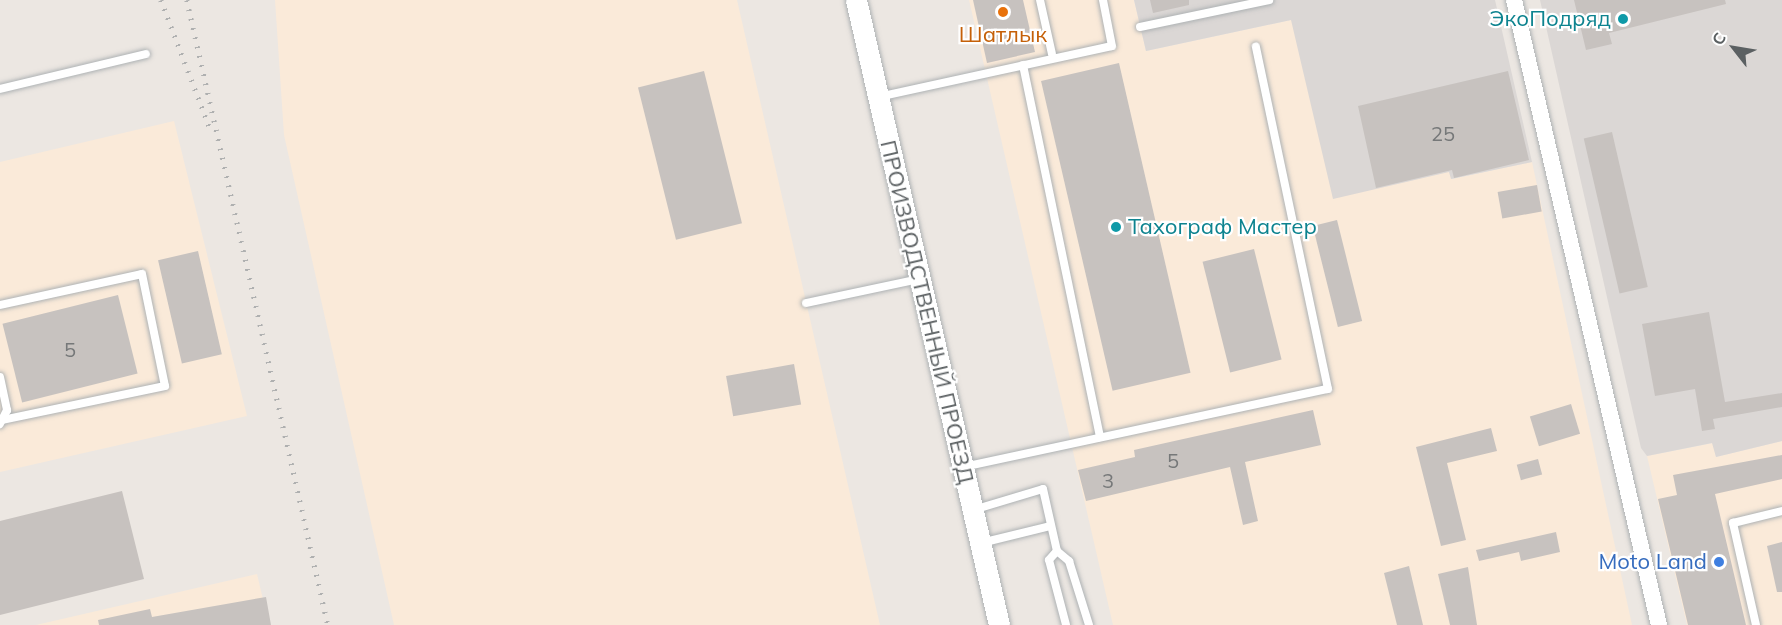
<!DOCTYPE html>
<meta charset="utf-8">
<style>
body{margin:0}
#map{position:relative;width:1782px;height:625px;overflow:hidden;background:#ece7e2;font-family:Mulish,sans-serif}
div>[style]{position:absolute}
.commercial>*{inset:0;background:#faead9}
.industrial>*{inset:0;background:#dbd7d5}
.building>*{inset:0;background:#c7c2bf;transform-origin:0 0}
.roads{filter:drop-shadow(0 0 2px #aeb2b4) drop-shadow(0 0 2px #aeb2b4)}
.service>*{height:8px;margin:-4px;padding:0 4px;transform-origin:4px;border-radius:4px;background:#fff}
.minor>*{height:16px;margin:-8px;padding:0 8px;transform-origin:8px;border-radius:8px;background:#fff}
.tertiary>*{height:21px;margin:-10.5px;padding:0 10.5px;transform-origin:10.5px;border-radius:10.5px;background:#fff}
.rail>*{height:4.5px;margin-top:-2.25px;transform-origin:0;background:repeating-linear-gradient(90deg,#afb0b0 0 1.5px,transparent 0 9.5px)}
.dots>*{width:16px;height:16px;translate:-50% -50%;box-sizing:border-box;border:3px solid #fff;border-radius:50%}
span{translate:-50% -50%;white-space:nowrap;text-align:center;line-height:1.15;-webkit-text-stroke:4.5px #fff;paint-order:stroke}
.number-label{font-size:20px;color:#767879}
.number-label span{-webkit-text-stroke-width:0}
.culture-label{font-size:22px;color:#0d838f}
.right{translate:-100% -50%;text-align:right}
.left{translate:0 -50%;text-align:left}
.food-label{font-size:22px;color:#c56008}
.street-label{font-size:22px;color:#5b6062}
.shop-label{font-size:22px;color:#366cbe}
.north{position:absolute;left:1704px;top:18px;width:60px;height:60px;-webkit-text-stroke:4px #fff;paint-order:stroke;rotate:301deg;font-size:16px;font-weight:700;line-height:24px;text-align:center;color:#5b6062}
.north::after{content:'';display:block;margin:auto;width:21px;height:27px;background:#5b6062;clip-path:polygon(50% 0,100% 100%,50% 72%,0 100%)}
</style>
<div id="map">
<div class="commercial">
<div style="clip-path:polygon(275px 0,737px 0,880px 625px,394px 625px,284px 135px)"></div>
<div style="clip-path:polygon(969px 0,1134px 0,1146px 51px,1291px 20px,1450px 172px,1452px 179px,1532px 162px,1632px 625px,1113px 625px)"></div>
<div style="clip-path:polygon(174px 121px,247px 416px,0 472px,0 162px)"></div>
<div style="clip-path:polygon(1782px 441px,1782px 625px,1687px 625px,1647px 456px,1713px 443px,1716px 457px)"></div>
<div style="clip-path:polygon(257px 574px,269px 625px,36px 625px)"></div>
</div>
<div class="industrial">
<div style="clip-path:polygon(1134px 0,1495px 0,1532px 162px,1451px 179px,1449px 172px,1333px 199px,1291px 20px,1146px 51px)"></div>
<div style="clip-path:polygon(1540px 0,1782px 0,1782px 441px,1716px 457px,1712px 443px,1647px 456px,1641px 448px)"></div>
</div>
<div class="building">
<div style="clip-path:polygon(973px 0,1023px 0,1035px 52px,987px 63px)"></div>
<div style="clip-path:polygon(1150px 0,1189px 0,1189px 5px,1153px 13px)"></div>
<div style="clip-path:polygon(1574px 0,1725px 0,1726px 4px,1609px 33px,1612px 44px,1586px 50px)"></div>
<div style="left:1119px;top:63px;width:318px;height:80px;rotate:77deg"></div>
<div style="left:704px;top:71px;width:157px;height:68px;rotate:76deg"></div>
<div style="clip-path:polygon(1508px 71px,1529px 160px,1454px 178px,1452px 170px,1376px 188px,1358px 106px)"></div>
<div style="left:1612px;top:132px;width:159px;height:29px;rotate:77deg"></div>
<div style="left:1537px;top:185px;width:27px;height:40px;rotate:80deg"></div>
<div style="left:1337px;top:220px;width:104px;height:25px;rotate:76deg"></div>
<div style="left:1254px;top:249px;width:114px;height:53px;rotate:76deg"></div>
<div style="left:198px;top:251px;width:106px;height:41px;rotate:77deg"></div>
<div style="left:118px;top:295px;width:81px;height:119px;rotate:76deg"></div>
<div style="clip-path:polygon(1709px 312px,1725px 402px,1782px 393px,1782px 407px,1713px 419px,1715px 429px,1702px 431px,1695px 389px,1655px 396px,1642px 324px)"></div>
<div style="left:794px;top:364px;width:41px;height:69px;rotate:80deg"></div>
<div style="left:1571px;top:404px;width:31px;height:43px;rotate:73deg"></div>
<div style="clip-path:polygon(1313px 410px,1321px 445px,1245px 462px,1258px 521px,1243px 525px,1230px 467px,1086px 501px,1078px 470px,1135px 457px,1134px 450px)"></div>
<div style="clip-path:polygon(1491px 428px,1497px 451px,1447px 463px,1466px 540px,1441px 546px,1416px 447px)"></div>
<div style="clip-path:polygon(1782px 455px,1782px 479px,1715px 494px,1746px 625px,1688px 625px,1658px 499px,1677px 495px,1673px 475px)"></div>
<div style="left:1538px;top:459px;width:16px;height:22px;rotate:75deg"></div>
<div style="clip-path:polygon(122px 491px,144px 579px,0 615px,0 521px)"></div>
<div style="clip-path:polygon(1556px 532px,1560px 552px,1521px 561px,1519px 552px,1479px 561px,1476px 550px)"></div>
<div style="clip-path:polygon(1782px 542px,1782px 592px,1777px 592px,1767px 546px)"></div>
<div style="clip-path:polygon(1409px 566px,1423px 625px,1397px 625px,1384px 573px)"></div>
<div style="clip-path:polygon(1468px 567px,1477px 625px,1450px 625px,1438px 574px)"></div>
<div style="clip-path:polygon(266px 597px,271px 625px,99px 625px,98px 620px,150px 609px,152px 617px)"></div>
</div>
<div class="roads">
<div class="service">
<div style="left:1040px;top:0;width:55px;rotate:77.5deg"></div>
<div style="left:1140px;top:27px;width:132px;rotate:-11.8deg"></div>
<div style="left:1023px;top:65px;width:380px;rotate:78.3deg"></div>
<div style="left:0;top:89px;width:150px;rotate:-13.5deg"></div>
<div style="left:878px;top:97px;width:239px;rotate:-12.3deg"></div>
<div style="left:1112px;top:46px;width:47px;rotate:-101.1deg"></div>
<div style="left:806px;top:303px;width:116px;rotate:-12deg"></div>
<div style="left:0;top:305px;width:145px;rotate:-12.3deg"></div>
<div style="left:142px;top:274px;width:114px;rotate:78.4deg"></div>
<div style="left:165px;top:386px;width:167px;rotate:168.2deg"></div>
<div style="left:0;top:377px;width:34px;rotate:78deg"></div>
<div style="left:7px;top:410px;width:16px;rotate:117deg"></div>
<div style="left:963px;top:467px;width:373px;rotate:-12.1deg"></div>
<div style="left:1328px;top:389px;width:350px;rotate:-101.9deg"></div>
<div style="left:973px;top:510px;width:73px;rotate:-16.7deg"></div>
<div style="left:1043px;top:489px;width:64px;rotate:77.3deg"></div>
<div style="left:1057px;top:551px;width:16px;rotate:40deg"></div>
<div style="left:1069px;top:561px;width:67px;rotate:72.6deg"></div>
<div style="left:981px;top:543px;width:72px;rotate:-13.7deg"></div>
<div style="left:1057px;top:551px;width:12px;rotate:132deg"></div>
<div style="left:1049px;top:560px;width:67px;rotate:75.3deg"></div>
<div style="left:1756px;top:625px;width:105px;rotate:-102.7deg"></div>
<div style="left:1733px;top:523px;width:50px;rotate:-13.8deg"></div>
</div>
<div class="minor">
<div style="left:1514px;top:0;width:642px;rotate:76.94deg"></div>
</div>
<div class="tertiary">
<div style="left:856px;top:0;width:641px;rotate:77.11deg"></div>
</div>
</div>
<div class="rail">
<div style="left:161px;top:0;width:137px;rotate:69.1deg"></div>
<div style="left:187px;top:0;width:641px;rotate:77.29deg"></div>
</div>
<div class="dots">
<div style="left:1003px;top:12px;background:#e8710a"></div>
<div style="left:1623px;top:19px;background:#0f9aa8"></div>
<div style="left:1116px;top:227px;background:#0f9aa8"></div>
<div style="left:1719px;top:562px;background:#3f7fe0"></div>
</div>
<div class="number-label">
<span style="left:1443px;top:133px">25</span>
<span style="left:70px;top:349px">5</span>
<span style="left:1173px;top:460px">5</span>
<span style="left:1108px;top:480px">3</span>
</div>
<div class="culture-label">
<span class="right" style="left:1611px;top:19px">ЭкоПодряд</span>
<span class="left" style="left:1128px;top:227px">Тахограф Мастер</span>
</div>
<div class="food-label">
<span style="left:1003px;top:35px">Шатлык</span>
</div>
<div class="street-label">
<span style="left:927px;top:312px;rotate:77deg">ПРОИЗВОДСТВЕННЫЙ ПРОЕЗД</span>
</div>
<div class="shop-label">
<span class="right" style="left:1707px;top:562px">Moto Land</span>
</div>
<div class="north">С</div>
</div>
